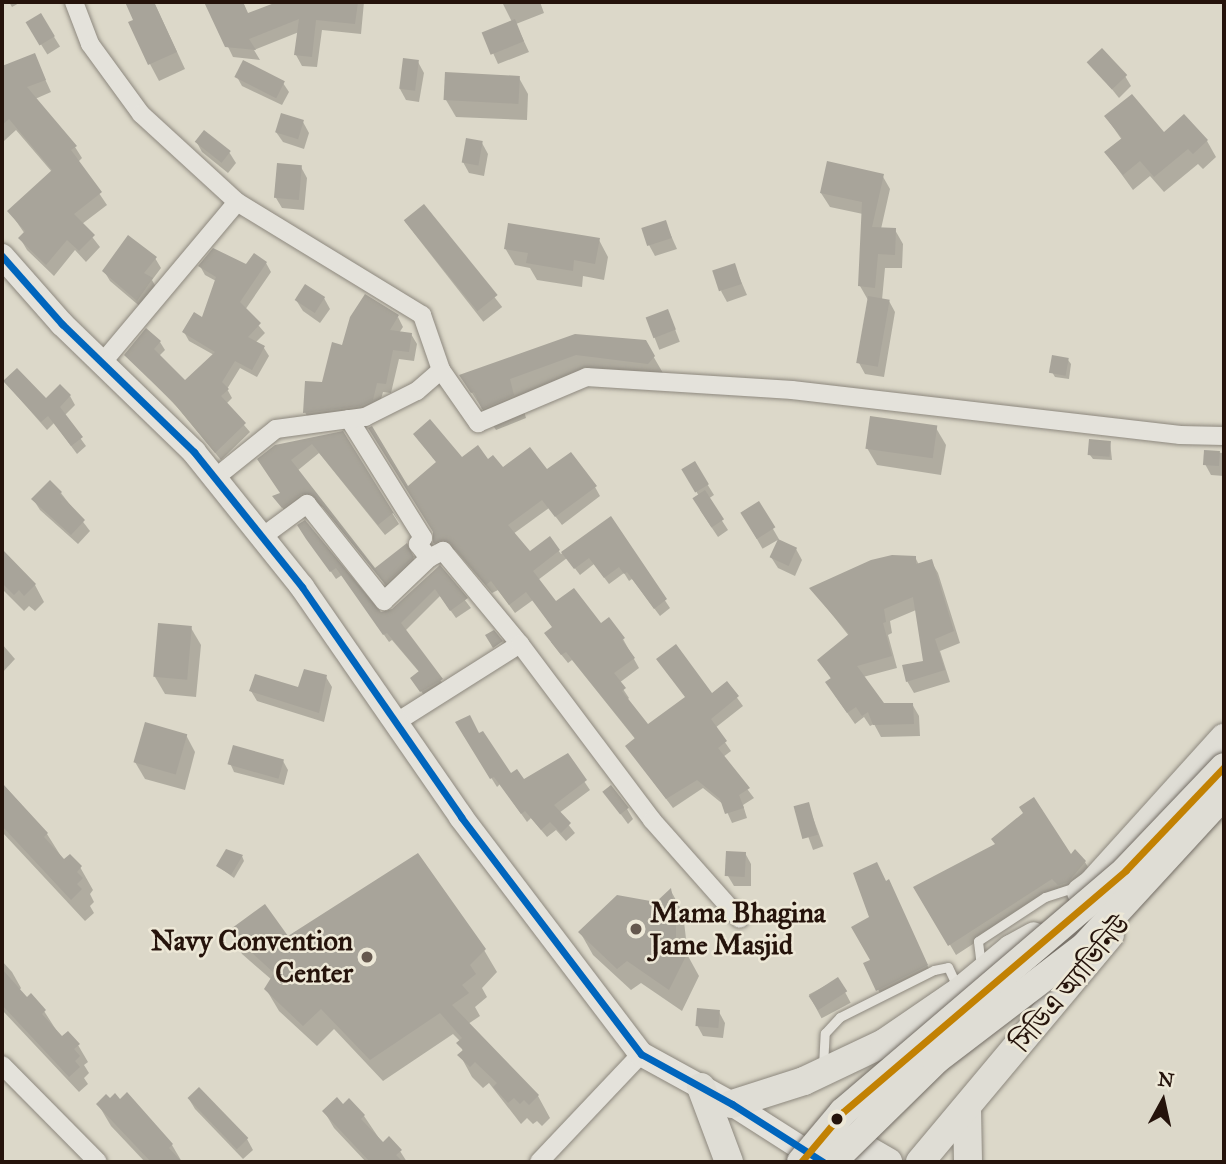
<!DOCTYPE html>
<meta charset="utf-8">
<style>
body{margin:0}
#map{position:relative;width:1226px;height:1164px;overflow:hidden;background:#dcd8c9;font-family:"IM FELL Great Primer","Noto Serif Bengali",serif}
div>[style]{position:absolute}
.shadow>*{inset:0;background:#0003;transform-origin:0 0}
.building>*{inset:0;background:#a8a49a;transform-origin:0 0}
.roads{filter:drop-shadow(0 0 2px #8d887e) drop-shadow(0 0 2px #8d887e)}
.service>*{height:9px;margin:-4.5px;padding:0 4.5px;transform-origin:4.5px;border-radius:4.5px;background:#e4e2db}
.minor>*{height:18px;margin:-9px;padding:0 9px;transform-origin:9px;border-radius:9px;background:#e4e2db}
.secondary>*{height:24px;margin:-12px;padding:0 12px;transform-origin:12px;border-radius:12px;background:#e4e2db}
.trunk>*{height:28px;margin:-14px;padding:0 14px;transform-origin:14px;border-radius:14px;background:#dfddd5}
.bridges{filter:drop-shadow(0 0 2px #736d65) drop-shadow(0 0 2px #736d65)}
.trunk-bridge>*{height:28px;margin:-14px;padding:0 14px;transform-origin:14px;border-radius:14px;background:#dfddd5}
.bus-1>*{height:7px;margin:-3.5px;padding:0 3.5px;transform-origin:3.5px;border-radius:3.5px;background:#0065bd}
.bus-2>*{height:7px;margin:-3.5px;padding:0 3.5px;transform-origin:3.5px;border-radius:3.5px;background:#c28103}
.dots>*{width:19px;height:19px;translate:-50% -50%;box-sizing:border-box;border:4px solid #ede8d7;border-radius:50%}
span{translate:-50% -50%;white-space:nowrap;text-align:center;line-height:1.15;-webkit-text-stroke:5px #ede8d7;paint-order:stroke}
.poi-label{font-size:28px;color:#25130b;font-weight:700}
.left{translate:0 -50%;text-align:left}
.right{translate:-100% -50%;text-align:right}
.street-label{font-size:28px;color:#25130b}
.frame{position:absolute;inset:0;border:4px solid #25130b;pointer-events:none}
.north{position:absolute;left:1128px;top:1066px;width:70px;height:70px;-webkit-text-stroke:5px #ede8d7;paint-order:stroke;rotate:8deg;font-size:19px;font-weight:700;line-height:28px;text-align:center;color:#25130b}
.north::after{content:'';display:block;margin:auto;width:24px;height:32px;background:#25130b;clip-path:polygon(50% 0,100% 100%,50% 72%,0 100%)}
</style>
<div id="map">
<div class="shadow">
<div style="clip-path:polygon(9px 2px,21px 2px,12px 7px)"></div>
<div style="clip-path:polygon(127px 2px,154px 2px,185px 69px,159px 81px,150px 64px)"></div>
<div style="clip-path:polygon(206px 2px,243px 2px,248px 15px,282px 2px,364px 2px,361px 34px,322px 30px,317px 67px,302px 66px,296px 55px,299px 32px,254px 50px,260px 60px,233px 57px)"></div>
<div style="clip-path:polygon(502px 2px,540px 2px,544px 13px,516px 24px,529px 52px,498px 64px,484px 33px,512px 22px)"></div>
<div style="left:41px;top:16px;width:36px;height:15px;rotate:58deg"></div>
<div style="clip-path:polygon(34px 55px,51px 92px,35px 99px,75px 147px,82px 158px,78px 162px,107px 205px,82px 224px,100px 247px,86px 262px,75px 250px,54px 276px,27px 250px,20px 238px,25px 234px,9px 211px,52px 172px,16px 130px,4px 141px,2px 139px,2px 68px)"></div>
<div style="clip-path:polygon(418px 62px,424px 73px,419px 102px,406px 100px,400px 89px)"></div>
<div style="clip-path:polygon(1090px 62px,1125px 76px,1131px 86px,1119px 98px)"></div>
<div style="clip-path:polygon(237px 77px,283px 83px,289px 92px,282px 105px,242px 86px)"></div>
<div style="clip-path:polygon(519px 78px,528px 94px,527px 120px,456px 117px,446px 100px)"></div>
<div style="clip-path:polygon(1106px 117px,1163px 135px,1207px 141px,1216px 157px,1203px 169px,1198px 164px,1164px 192px,1150px 176px,1133px 190px,1106px 153px,1122px 140px)"></div>
<div style="clip-path:polygon(303px 122px,309px 133px,304px 149px,283px 142px,276px 132px)"></div>
<div style="clip-path:polygon(196px 141px,229px 152px,236px 163px,228px 173px,202px 152px)"></div>
<div style="clip-path:polygon(482px 143px,488px 154px,484px 176px,469px 173px,463px 162px)"></div>
<div style="clip-path:polygon(301px 167px,307px 178px,304px 210px,282px 208px,276px 198px)"></div>
<div style="clip-path:polygon(882px 175px,890px 189px,881px 229px,895px 230px,903px 244px,902px 268px,885px 268px,882px 300px,889px 301px,895px 312px,884px 377px,865px 374px,859px 363px,868px 300px,860px 286px,863px 214px,830px 207px,821px 193px)"></div>
<div style="left:424px;top:207px;width:127px;height:24px;rotate:52deg"></div>
<div style="clip-path:polygon(665px 222px,677px 249px,655px 256px,649px 245px)"></div>
<div style="clip-path:polygon(599px 240px,608px 257px,604px 280px,583px 276px,582px 287px,537px 280px,530px 268px,515px 265px,505px 248px)"></div>
<div style="clip-path:polygon(155px 258px,161px 268px,152px 280px,157px 289px,143px 309px,110px 281px,104px 271px)"></div>
<div style="clip-path:polygon(266px 263px,271px 272px,245px 310px,265px 333px,255px 343px,264px 348px,269px 356px,257px 377px,240px 368px,227px 389px,232px 398px,226px 404px,250px 432px,221px 460px,179px 409px,126px 355px,160px 342px,165px 350px,159px 356px,185px 383px,214px 355px,189px 341px,184px 332px,203px 320px,216px 281px,205px 275px,200px 266px)"></div>
<div style="clip-path:polygon(734px 265px,747px 295px,727px 302px,721px 291px)"></div>
<div style="clip-path:polygon(324px 298px,330px 309px,320px 323px,303px 311px,296px 300px)"></div>
<div style="left:668px;top:311px;width:33px;height:22px;rotate:69deg"></div>
<div style="clip-path:polygon(398px 317px,403px 327px,399px 333px,411px 334px,417px 344px,414px 361px,399px 359px,391px 393px,383px 392px,378px 410px,310px 422px,305px 412px,343px 347px)"></div>
<div style="clip-path:polygon(645px 342px,667px 380px,590px 377px,521px 401px,526px 418px,496px 430px,461px 376px)"></div>
<div style="clip-path:polygon(1068px 360px,1071px 364px,1069px 379px,1055px 377px,1052px 372px)"></div>
<div style="clip-path:polygon(5px 382px,46px 401px,70px 396px,75px 405px,64px 416px,86px 446px,77px 454px,54px 423px,47px 430px)"></div>
<div style="clip-path:polygon(936px 428px,946px 445px,941px 475px,877px 465px,867px 448px)"></div>
<div style="clip-path:polygon(342px 433px,399px 524px,385px 535px,319px 453px,297px 471px,375px 570px,412px 555px,418px 568px,392px 593px,323px 507px,311px 503px,289px 517px,275px 497px,282px 495px,259px 459px)"></div>
<div style="clip-path:polygon(415px 434px,462px 460px,487px 461px,503px 470px,547px 472px,595px 487px,600px 496px,562px 525px,549px 508px,513px 534px,530px 553px,549px 538px,561px 554px,610px 518px,670px 608px,660px 616px,632px 579px,629px 581px,624px 573px,609px 584px,594px 564px,580px 575px,567px 558px,538px 580px,555px 603px,623px 639px,639px 668px,619px 683px,629px 698px,627px 700px,647px 727px,712px 695px,727px 684px,743px 706px,715px 728px,731px 751px,723px 757px,754px 798px,743px 805px,747px 818px,732px 823px,724px 805px,703px 788px,673px 808px,627px 747px,636px 740px,572px 660px,568px 663px,551px 642px,553px 628px,533px 600px,515px 613px,498px 590px,492px 593px,455px 550px,440px 552px,434px 543px,434px 532px,408px 489px,437px 463px)"></div>
<div style="clip-path:polygon(1110px 442px,1112px 460px,1093px 459px,1090px 455px)"></div>
<div style="clip-path:polygon(1205px 452px,1224px 453px,1224px 476px,1211px 475px,1205px 464px)"></div>
<div style="clip-path:polygon(694px 463px,714px 495px,708px 499px,728px 530px,718px 537px,700px 510px,699px 496px,683px 470px)"></div>
<div style="clip-path:polygon(61px 493px,90px 531px,78px 544px,40px 510px,33px 499px)"></div>
<div style="left:758px;top:503px;width:42px;height:19px;rotate:60deg"></div>
<div style="clip-path:polygon(299px 526px,379px 613px,393px 611px,440px 568px,471px 608px,456px 618px,440px 596px,405px 631px,446px 688px,427px 699px,418px 687px,420px 673px,392px 640px,389px 642px,342px 575px,336px 579px)"></div>
<div style="clip-path:polygon(796px 549px,802px 560px,795px 576px,778px 568px,771px 557px)"></div>
<div style="clip-path:polygon(2px 551px,35px 585px,44px 602px,35px 611px,29px 606px,24px 611px,2px 589px)"></div>
<div style="clip-path:polygon(915px 557px,919px 565px,931px 561px,938px 573px,960px 643px,940px 651px,950px 682px,914px 693px,907px 681px,925px 662px,916px 610px,890px 621px,892px 633px,888px 635px,897px 668px,863px 677px,883px 705px,912px 704px,919px 716px,920px 736px,881px 737px,874px 724px,870px 726px,864px 717px,855px 724px,834px 694px,832px 680px,819px 661px,849px 636px,812px 589px)"></div>
<div style="clip-path:polygon(191px 628px,201px 645px,196px 697px,165px 694px,155px 677px)"></div>
<div style="clip-path:polygon(2px 644px,15px 659px,2px 673px)"></div>
<div style="clip-path:polygon(326px 677px,332px 687px,324px 722px,257px 701px,251px 691px,299px 689px)"></div>
<div style="clip-path:polygon(457px 723px,479px 735px,510px 775px,524px 782px,567px 756px,590px 790px,559px 813px,575px 833px,566px 841px,556px 830px,547px 837px,531px 818px,527px 822px,500px 784px,497px 787px)"></div>
<div style="clip-path:polygon(186px 735px,195px 752px,185px 790px,145px 779px,135px 762px)"></div>
<div style="clip-path:polygon(283px 761px,288px 770px,284px 785px,234px 772px,230px 763px)"></div>
<div style="clip-path:polygon(2px 783px,47px 834px,64px 861px,80px 867px,93px 890px,90px 894px,94px 902px,90px 906px,94px 913px,85px 921px,2px 832px)"></div>
<div style="clip-path:polygon(605px 793px,627px 809px,633px 819px,628px 824px)"></div>
<div style="left:808px;top:804px;width:45px;height:11px;rotate:70deg"></div>
<div style="clip-path:polygon(745px 853px,751px 864px,751px 886px,734px 886px,728px 876px)"></div>
<div style="clip-path:polygon(242px 856px,244px 861px,234px 878px,218px 866px)"></div>
<div style="clip-path:polygon(1070px 857px,1085px 862px,1091px 872px,1074px 892px,1059px 888px,956px 955px,916px 887px)"></div>
<div style="clip-path:polygon(886px 883px,892px 889px,931px 973px,882px 997px,865px 964px,872px 961px,871px 918px)"></div>
<div style="clip-path:polygon(671px 891px,683px 913px,688px 956px,699px 976px,682px 1011px,641px 983px,631px 990px,593px 955px,580px 932px,656px 904px)"></div>
<div style="clip-path:polygon(230px 932px,484px 950px,497px 972px,482px 988px,487px 997px,475px 1007px,480px 1016px,468px 1024px,538px 1096px,550px 1118px,542px 1126px,537px 1121px,533px 1124px,527px 1118px,521px 1124px,489px 1083px,483px 1088px,472px 1077px,460px 1055px,463px 1052px,460px 1041px,453px 1034px,383px 1081px,334px 1029px,317px 1046px,279px 1011px,266px 989px,272px 980px,242px 954px)"></div>
<div style="clip-path:polygon(2px 961px,12px 972px,21px 988px,19px 991px,44px 1011px,62px 1039px,78px 1045px,88px 1062px,84px 1065px,89px 1073px,84px 1078px,88px 1084px,79px 1092px,2px 1010px)"></div>
<div style="left:838px;top:979px;width:27px;height:33px;rotate:62deg"></div>
<div style="clip-path:polygon(719px 1012px,725px 1023px,723px 1038px,703px 1036px,697px 1025px)"></div>
<div style="clip-path:polygon(189px 1099px,247px 1139px,253px 1150px,243px 1159px,195px 1109px)"></div>
<div style="clip-path:polygon(98px 1104px,172px 1145px,182px 1162px,145px 1162px,111px 1126px)"></div>
<div style="clip-path:polygon(343px 1106px,364px 1116px,383px 1144px,400px 1151px,407px 1162px,366px 1162px,334px 1128px,324px 1111px)"></div>
</div>
<div class="building">
<div style="clip-path:polygon(125px 2px,154px 2px,177px 52px,148px 65px,128px 22px,133px 20px)"></div>
<div style="clip-path:polygon(204px 2px,243px 2px,248px 13px,277px 2px,358px 2px,355px 24px,316px 20px,312px 57px,294px 55px,299px 19px,249px 39px,256px 50px,225px 47px)"></div>
<div style="left:41px;top:13px;width:27px;height:18px;rotate:59deg"></div>
<div style="left:515px;top:19px;width:24px;height:36px;rotate:68deg"></div>
<div style="left:1102px;top:48px;width:37px;height:21px;rotate:47deg"></div>
<div style="clip-path:polygon(35px 53px,46px 80px,27px 87px,77px 146px,71px 150px,102px 192px,74px 214px,95px 235px,79px 251px,67px 240px,46px 265px,18px 238px,25px 231px,7px 211px,52px 170px,9px 119px,2px 125px,2px 66px)"></div>
<div style="left:403px;top:58px;width:16px;height:31px;rotate:7deg"></div>
<div style="left:243px;top:60px;width:47px;height:19px;rotate:27deg"></div>
<div style="left:445px;top:72px;width:75px;height:28px;rotate:3deg"></div>
<div style="clip-path:polygon(1132px 94px,1164px 132px,1184px 114px,1208px 140px,1193px 154px,1188px 149px,1154px 177px,1140px 161px,1123px 175px,1104px 152px,1122px 138px,1104px 116px)"></div>
<div style="left:281px;top:113px;width:24px;height:20px;rotate:17deg"></div>
<div style="left:204px;top:130px;width:34px;height:15px;rotate:38deg"></div>
<div style="left:466px;top:138px;width:17px;height:25px;rotate:10deg"></div>
<div style="clip-path:polygon(827px 161px,884px 174px,872px 227px,896px 228px,895px 255px,878px 254px,875px 288px,858px 286px,862px 202px,820px 193px)"></div>
<div style="left:277px;top:163px;width:25px;height:35px;rotate:5deg"></div>
<div style="left:424px;top:204px;width:117px;height:26px;rotate:51deg"></div>
<div style="left:666px;top:220px;width:19px;height:26px;rotate:72deg"></div>
<div style="clip-path:polygon(508px 223px,600px 238px,595px 264px,574px 260px,573px 271px,526px 263px,528px 253px,504px 249px)"></div>
<div style="clip-path:polygon(128px 235px,157px 257px,144px 273px,153px 278px,137px 301px,102px 271px)"></div>
<div style="clip-path:polygon(213px 248px,246px 264px,254px 253px,267px 262px,240px 302px,261px 323px,248px 337px,265px 346px,252px 370px,235px 361px,222px 382px,229px 389px,221px 396px,246px 423px,215px 453px,172px 401px,124px 355px,146px 328px,161px 341px,154px 349px,185px 380px,215px 352px,182px 332px,194px 312px,202px 317px,216px 277px,198px 266px)"></div>
<div style="left:735px;top:263px;width:22px;height:24px;rotate:72deg"></div>
<div style="left:305px;top:284px;width:24px;height:19px;rotate:33deg"></div>
<div style="clip-path:polygon(365px 294px,399px 315px,390px 330px,412px 333px,409px 352px,393px 350px,386px 384px,377px 383px,373px 400px,360px 406px,303px 413px,305px 381px,322px 382px,332px 342px,342px 345px,350px 317px)"></div>
<div style="left:868px;top:296px;width:22px;height:68px;rotate:10deg"></div>
<div style="left:668px;top:309px;width:22px;height:24px;rotate:69deg"></div>
<div style="clip-path:polygon(575px 334px,646px 340px,655px 356px,648px 364px,576px 355px,510px 379px,514px 395px,482px 409px,474px 392px,471px 393px,459px 375px)"></div>
<div style="left:1052px;top:355px;width:17px;height:18px;rotate:10deg"></div>
<div style="clip-path:polygon(17px 368px,46px 398px,60px 384px,71px 395px,60px 407px,83px 437px,71px 446px,48px 416px,41px 422px,3px 381px)"></div>
<div style="left:870px;top:416px;width:68px;height:33px;rotate:8deg"></div>
<div style="clip-path:polygon(430px 419px,462px 457px,478px 445px,488px 459px,493px 455px,503px 467px,530px 447px,547px 469px,571px 452px,597px 486px,555px 517px,542px 500px,508px 525px,530px 551px,550px 536px,560px 550px,533px 571px,556px 601px,574px 588px,601px 623px,609px 617px,625px 638px,622px 640px,635px 658px,614px 673px,626px 688px,622px 691px,648px 724px,685px 697px,656px 659px,676px 644px,712px 693px,727px 681px,739px 696px,711px 719px,727px 741px,718px 748px,750px 788px,739px 795px,744px 808px,725px 814px,720px 799px,697px 780px,666px 799px,625px 746px,635px 738px,566px 652px,561px 655px,544px 633px,552px 627px,526px 592px,509px 605px,491px 581px,486px 585px,451px 543px,443px 540px,433px 543px,433px 532px,368px 428px,372px 426px,408px 486px,436px 462px,413px 434px)"></div>
<div style="clip-path:polygon(343px 431px,400px 523px,393px 513px,378px 525px,312px 444px,291px 460px,375px 568px,407px 543px,414px 557px,385px 584px,312px 494px,301px 494px,282px 508px,272px 496px,280px 493px,257px 459px,275px 445px)"></div>
<div style="left:1089px;top:439px;width:22px;height:16px;rotate:5deg"></div>
<div style="left:1204px;top:450px;width:16px;height:15px;rotate:4deg"></div>
<div style="left:695px;top:461px;width:27px;height:16px;rotate:59deg"></div>
<div style="clip-path:polygon(50px 480px,62px 492px,60px 494px,85px 520px,71px 535px,31px 499px)"></div>
<div style="left:705px;top:490px;width:35px;height:15px;rotate:57deg"></div>
<div style="left:759px;top:501px;width:31px;height:22px;rotate:58deg"></div>
<div style="clip-path:polygon(611px 516px,667px 599px,654px 609px,627px 572px,624px 574px,619px 567px,604px 578px,589px 558px,574px 569px,561px 552px)"></div>
<div style="clip-path:polygon(305px 520px,381px 612px,392px 609px,440px 565px,468px 598px,450px 611px,435px 589px,401px 623px,443px 679px,420px 692px,410px 678px,419px 671px,387px 633px,383px 635px,336px 568px,330px 572px,306px 539px,297px 525px)"></div>
<div style="left:778px;top:539px;width:21px;height:20px;rotate:25deg"></div>
<div style="clip-path:polygon(2px 549px,36px 584px,24px 596px,19px 590px,14px 595px,2px 583px)"></div>
<div style="clip-path:polygon(892px 555px,916px 556px,916px 564px,932px 559px,954px 631px,935px 639px,945px 670px,906px 682px,902px 665px,923px 661px,913px 597px,884px 609px,886px 622px,883px 623px,892px 656px,857px 666px,884px 703px,913px 703px,914px 724px,873px 725px,868px 712px,862px 716px,856px 707px,847px 713px,825px 682px,831px 678px,817px 660px,849px 634px,809px 588px,871px 560px)"></div>
<div style="left:158px;top:623px;width:34px;height:54px;rotate:5deg"></div>
<div style="clip-path:polygon(494px 630px,503px 641px,493px 648px,485px 635px)"></div>
<div style="clip-path:polygon(304px 669px,327px 675px,319px 713px,249px 691px,255px 674px,298px 687px)"></div>
<div style="clip-path:polygon(470px 715px,479px 733px,483px 731px,511px 773px,517px 769px,524px 779px,568px 753px,587px 780px,554px 805px,571px 823px,561px 833px,550px 822px,541px 830px,525px 811px,521px 814px,494px 777px,490px 779px,455px 722px)"></div>
<div style="left:145px;top:722px;width:44px;height:42px;rotate:16deg"></div>
<div style="left:233px;top:745px;width:53px;height:20px;rotate:16deg"></div>
<div style="clip-path:polygon(2px 783px,48px 833px,44px 837px,64px 859px,70px 854px,82px 866px,77px 872px,83px 878px,77px 884px,82px 889px,71px 900px,2px 826px)"></div>
<div style="left:611px;top:785px;width:29px;height:11px;rotate:52deg"></div>
<div style="clip-path:polygon(1034px 797px,1071px 854px,1075px 849px,1086px 861px,1068px 882px,1058px 885px,1052px 879px,948px 946px,913px 887px,995px 844px,991px 839px,1023px 813px,1019px 807px)"></div>
<div style="left:809px;top:802px;width:34px;height:16px;rotate:75deg"></div>
<div style="clip-path:polygon(226px 849px,243px 855px,231px 875px,216px 866px)"></div>
<div style="left:726px;top:851px;width:20px;height:25px;rotate:3deg"></div>
<div style="clip-path:polygon(418px 853px,486px 949px,470px 965px,476px 974px,462px 985px,469px 993px,452px 1005px,539px 1095px,529px 1105px,524px 1100px,520px 1104px,514px 1098px,508px 1103px,493px 1087px,497px 1083px,475px 1062px,470px 1067px,457px 1055px,463px 1050px,456px 1043px,462px 1038px,440px 1013px,370px 1060px,321px 1009px,303px 1026px,264px 989px,274px 973px,228px 931px,265px 904px,288px 936px)"></div>
<div style="clip-path:polygon(877px 862px,886px 881px,889px 879px,928px 965px,876px 991px,863px 963px,870px 960px,851px 927px,869px 917px,853px 873px)"></div>
<div style="clip-path:polygon(671px 888px,676px 917px,676px 943px,688px 952px,669px 990px,627px 961px,617px 969px,578px 932px,617px 895px,656px 902px)"></div>
<div style="clip-path:polygon(2px 969px,27px 997px,31px 993px,46px 1010px,42px 1014px,62px 1036px,68px 1031px,80px 1044px,74px 1049px,80px 1056px,75px 1061px,80px 1067px,69px 1077px,2px 1005px)"></div>
<div style="left:838px;top:977px;width:17px;height:35px;rotate:57deg"></div>
<div style="left:697px;top:1008px;width:23px;height:18px;rotate:5deg"></div>
<div style="left:199px;top:1087px;width:71px;height:16px;rotate:46deg"></div>
<div style="clip-path:polygon(127px 1092px,173px 1144px,169px 1148px,182px 1162px,151px 1162px,96px 1104px,106px 1094px,110px 1098px,115px 1093px,120px 1099px)"></div>
<div style="clip-path:polygon(337px 1097px,343px 1104px,349px 1098px,365px 1115px,361px 1119px,383px 1142px,389px 1136px,402px 1150px,396px 1155px,403px 1162px,370px 1162px,322px 1111px)"></div>
</div>
<div class="roads">
<div class="service">
<div style="left:981px;top:966px;width:25px;rotate:-97deg"></div>
<div style="left:978px;top:941px;width:80px;rotate:-33.3deg"></div>
<div style="left:1045px;top:897px;width:36px;rotate:-18deg"></div>
<div style="left:823px;top:1066px;width:33px;rotate:-87deg"></div>
<div style="left:825px;top:1033px;width:22px;rotate:-47deg"></div>
<div style="left:840px;top:1017px;width:105px;rotate:-26.6deg"></div>
<div style="left:934px;top:970px;width:14px;rotate:-12deg"></div>
<div style="left:948px;top:967px;width:21px;rotate:65deg"></div>
</div>
<div class="minor">
<div style="left:74px;top:2px;width:45px;rotate:69.1deg"></div>
<div style="left:90px;top:44px;width:87px;rotate:53.9deg"></div>
<div style="left:141px;top:114px;width:130px;rotate:42.5deg"></div>
<div style="left:237px;top:202px;width:217px;rotate:31.4deg"></div>
<div style="left:422px;top:315px;width:58px;rotate:70.9deg"></div>
<div style="left:102px;top:363px;width:210px;rotate:-50deg"></div>
<div style="left:349px;top:419px;width:140px;rotate:58.1deg"></div>
<div style="left:423px;top:538px;width:8px;rotate:130deg"></div>
<div style="left:418px;top:544px;width:18px;rotate:52deg"></div>
<div style="left:429px;top:558px;width:16px;rotate:-27deg"></div>
<div style="left:443px;top:551px;width:121px;rotate:50.4deg"></div>
<div style="left:215px;top:478px;width:78px;rotate:-38.8deg"></div>
<div style="left:276px;top:429px;width:90px;rotate:-7.7deg"></div>
<div style="left:365px;top:417px;width:58px;rotate:-26.6deg"></div>
<div style="left:417px;top:391px;width:32px;rotate:-41deg"></div>
<div style="left:441px;top:370px;width:65px;rotate:55.1deg"></div>
<div style="left:478px;top:423px;width:118px;rotate:-22.9deg"></div>
<div style="left:587px;top:377px;width:205px;rotate:3.6deg"></div>
<div style="left:792px;top:390px;width:391px;rotate:6.6deg"></div>
<div style="left:1180px;top:435px;width:44px;rotate:1.3deg"></div>
<div style="left:262px;top:537px;width:56px;rotate:-36.3deg"></div>
<div style="left:307px;top:504px;width:124px;rotate:51.6deg"></div>
<div style="left:384px;top:601px;width:62px;rotate:-43.7deg"></div>
<div style="left:395px;top:723px;width:148px;rotate:-32.3deg"></div>
<div style="left:520px;top:644px;width:220px;rotate:53.1deg"></div>
<div style="left:652px;top:820px;width:132px;rotate:48.4deg"></div>
<div style="left:2px;top:1065px;width:136px;rotate:45.3deg"></div>
<div style="left:539px;top:1162px;width:149px;rotate:-46.6deg"></div>
</div>
<div class="secondary">
<div style="left:2px;top:256px;width:91px;rotate:48.6deg"></div>
<div style="left:62px;top:324px;width:184px;rotate:44.1deg"></div>
<div style="left:194px;top:452px;width:173px;rotate:51.3deg"></div>
<div style="left:302px;top:587px;width:280px;rotate:55.3deg"></div>
<div style="left:461px;top:817px;width:298px;rotate:52.8deg"></div>
<div style="left:641px;top:1054px;width:104px;rotate:28.8deg"></div>
<div style="left:732px;top:1104px;width:108px;rotate:32.5deg"></div>
</div>
<div class="trunk">
<div style="left:1081px;top:892px;width:14px;rotate:-36deg"></div>
<div style="left:1092px;top:884px;width:197px;rotate:-47.9deg"></div>
<div style="left:701px;top:1087px;width:80px;rotate:69.5deg"></div>
<div style="left:732px;top:1104px;width:76px;rotate:-17.7deg"></div>
<div style="left:804px;top:1081px;width:89px;rotate:-25.4deg"></div>
<div style="left:884px;top:1043px;width:92px;rotate:-34.4deg"></div>
<div style="left:960px;top:991px;width:66px;rotate:-39.5deg"></div>
<div style="left:1011px;top:949px;width:26px;rotate:-29deg"></div>
<div style="left:967px;top:1109px;width:53px;rotate:88.9deg"></div>
<div style="left:831px;top:1156px;width:13px;rotate:-29deg"></div>
<div style="left:842px;top:1150px;width:22px;rotate:-5deg"></div>
<div style="left:864px;top:1148px;width:28px;rotate:30deg"></div>
<div style="left:920px;top:1162px;width:296px;rotate:-50.1deg"></div>
</div>
</div>
<div class="bridges">
<div class="trunk-bridge">
<div style="left:801px;top:1162px;width:65px;rotate:-50deg"></div>
<div style="left:843px;top:1112px;width:372px;rotate:-40.5deg"></div>
<div style="left:1126px;top:870px;width:142px;rotate:-46.4deg"></div>
<div style="left:832px;top:1162px;width:146px;rotate:-44.4deg"></div>
<div style="left:936px;top:1060px;width:188px;rotate:-37.4deg"></div>
<div style="left:1085px;top:946px;width:205px;rotate:-47.4deg"></div>
</div>
</div>
<div class="bus-1">
<div style="left:2px;top:256px;width:91px;rotate:48.6deg"></div>
<div style="left:62px;top:324px;width:184px;rotate:44.1deg"></div>
<div style="left:194px;top:452px;width:173px;rotate:51.3deg"></div>
<div style="left:302px;top:587px;width:280px;rotate:55.3deg"></div>
<div style="left:461px;top:817px;width:298px;rotate:52.8deg"></div>
<div style="left:641px;top:1054px;width:104px;rotate:28.8deg"></div>
<div style="left:732px;top:1104px;width:108px;rotate:32.5deg"></div>
</div>
<div class="bus-2">
<div style="left:801px;top:1162px;width:65px;rotate:-50deg"></div>
<div style="left:843px;top:1112px;width:372px;rotate:-40.5deg"></div>
<div style="left:1126px;top:870px;width:142px;rotate:-46.4deg"></div>
</div>
<div class="dots">
<div style="left:636px;top:929px;background:#65584e"></div>
<div style="left:367px;top:957px;background:#65584e"></div>
<div style="left:837px;top:1119px;background:#25130b"></div>
</div>
<div class="poi-label">
<span class="left" style="left:650px;top:929px">Mama Bhagina<br>Jame Masjid</span>
<span class="right" style="left:353px;top:957px">Navy Convention<br>Center</span>
</div>
<div class="street-label">
<span style="left:1071px;top:984px;rotate:-50deg">সিডিএ অ্যাভিনিউ</span>
</div>
<div class="frame"></div>
<div class="north">N</div>
</div>
